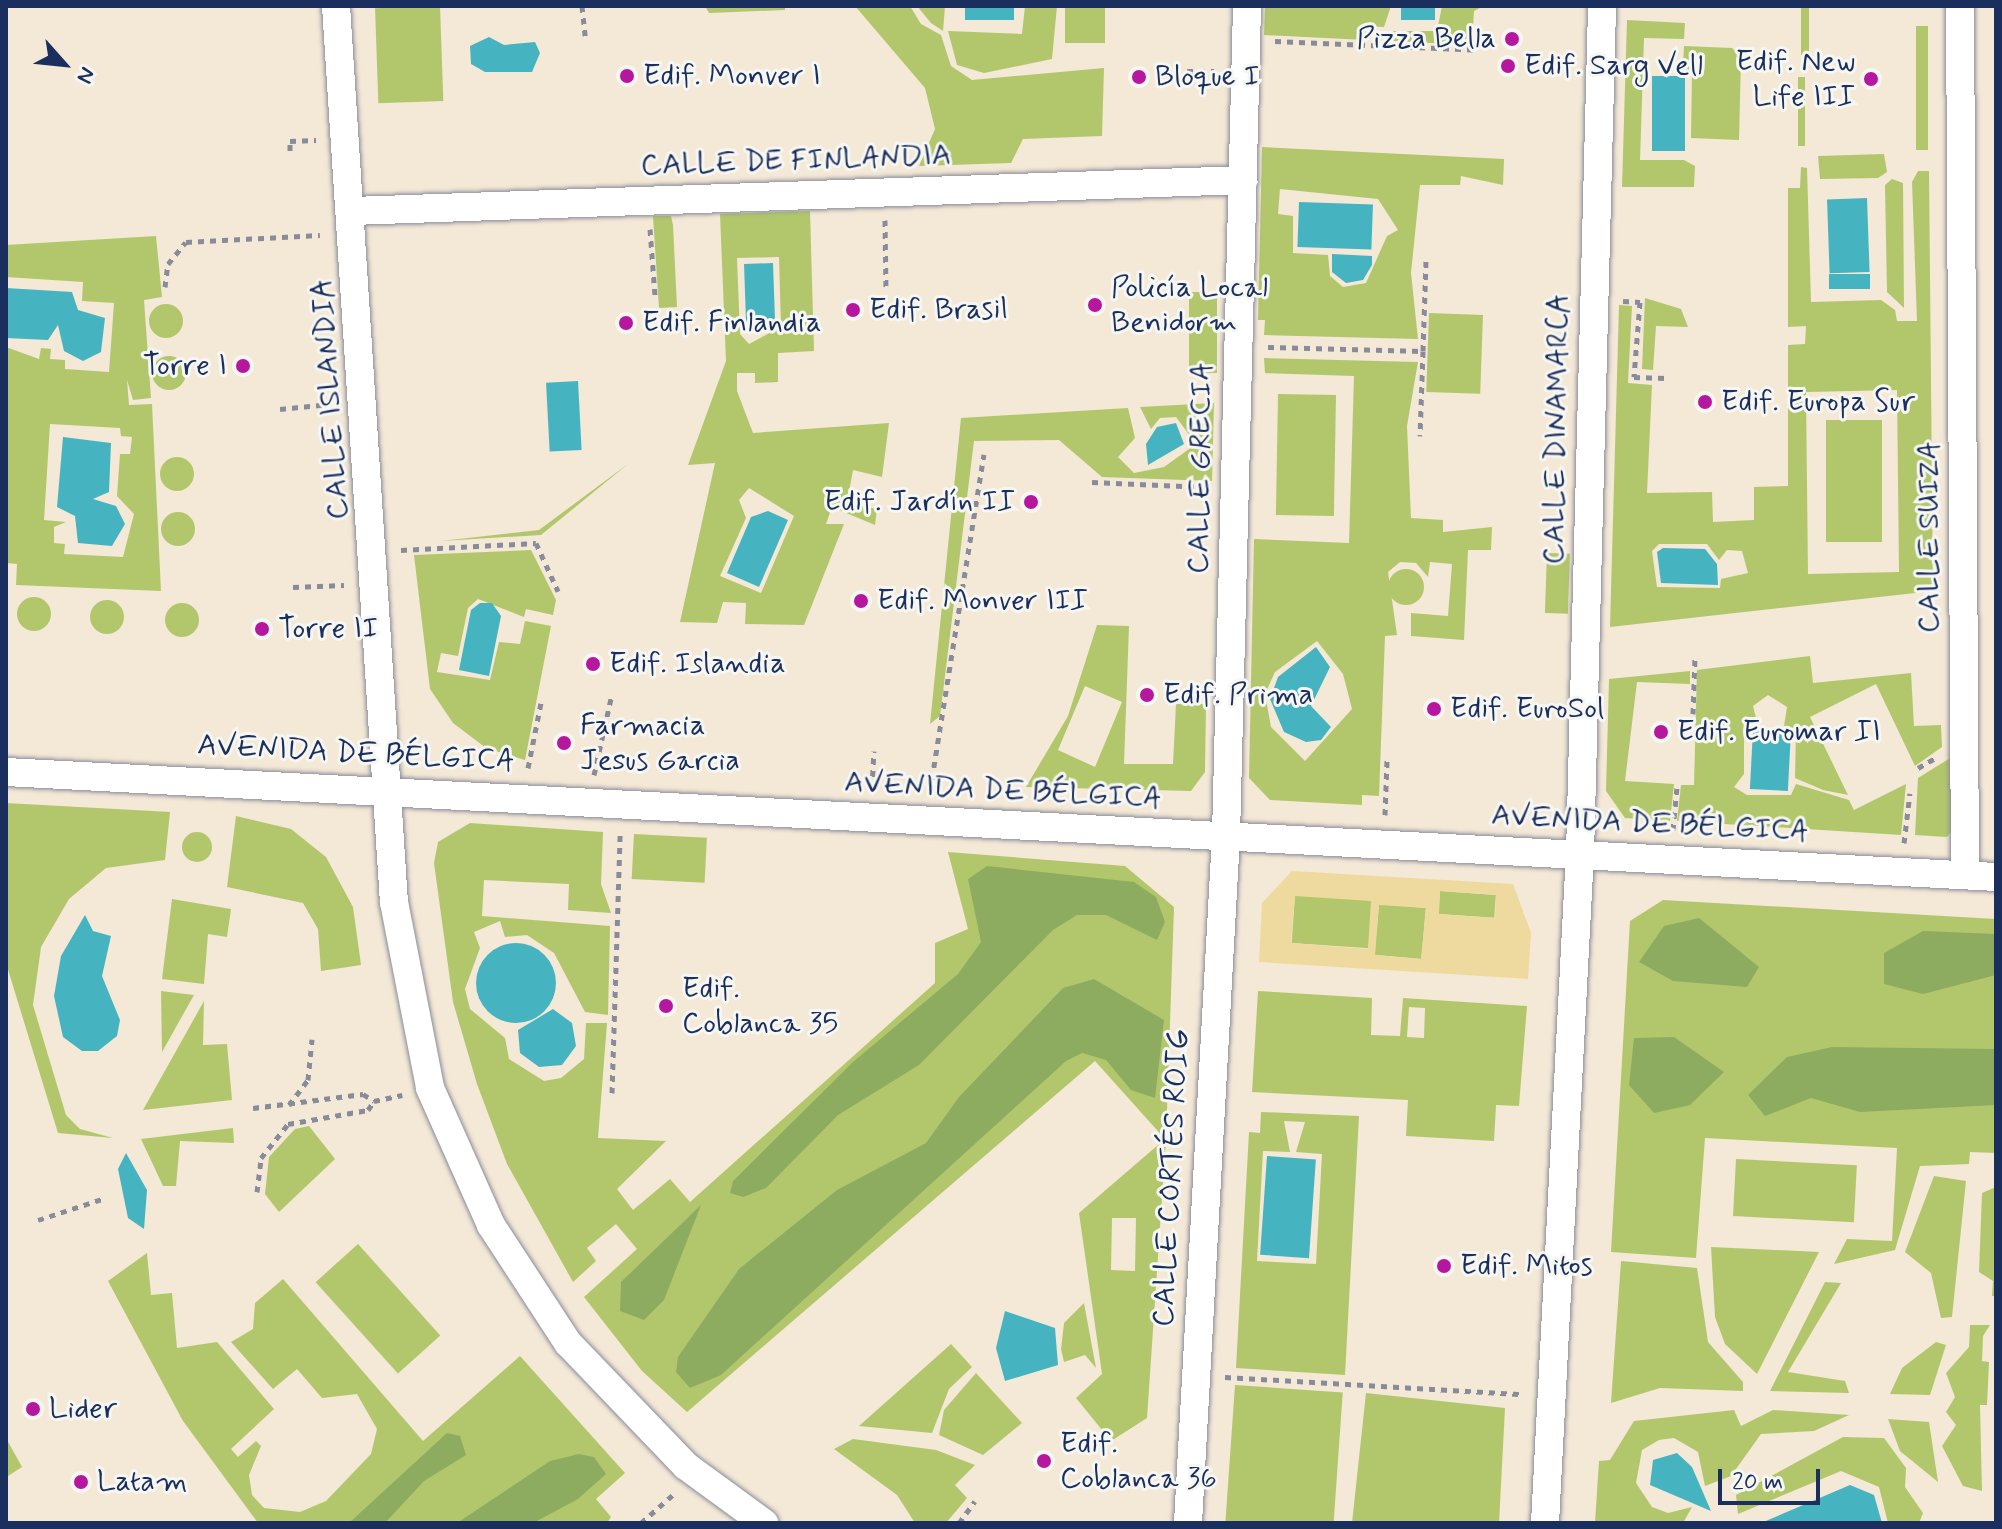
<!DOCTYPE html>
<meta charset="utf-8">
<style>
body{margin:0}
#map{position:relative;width:2002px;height:1529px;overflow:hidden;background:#f4e8d6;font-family:Mynerve,sans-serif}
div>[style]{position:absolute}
.green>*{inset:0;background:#b2c76c;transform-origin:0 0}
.round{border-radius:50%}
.forest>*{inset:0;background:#8dac60}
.sand>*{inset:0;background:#eeda9e}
.water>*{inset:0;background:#46b4c0;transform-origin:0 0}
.path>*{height:5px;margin-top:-2.5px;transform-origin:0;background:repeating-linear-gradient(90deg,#888c9a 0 6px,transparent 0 12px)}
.roads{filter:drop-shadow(0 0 2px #888c9a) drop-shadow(0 0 2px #888c9a)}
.minor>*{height:28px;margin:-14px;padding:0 14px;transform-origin:14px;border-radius:14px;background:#fff}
.dots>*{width:22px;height:22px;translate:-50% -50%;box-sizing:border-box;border:4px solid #f6f6f2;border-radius:50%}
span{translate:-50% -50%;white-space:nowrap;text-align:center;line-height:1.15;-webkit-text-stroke:6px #f6f6f2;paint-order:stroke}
.poi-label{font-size:30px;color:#1b2f5e}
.right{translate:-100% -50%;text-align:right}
.left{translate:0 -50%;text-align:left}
.street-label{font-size:30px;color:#1b2f5e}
.frame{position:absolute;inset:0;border:8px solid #1b2f5e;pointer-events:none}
.north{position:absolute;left:24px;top:24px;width:80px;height:80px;-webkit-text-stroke:6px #f6f6f2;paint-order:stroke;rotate:117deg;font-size:22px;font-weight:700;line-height:32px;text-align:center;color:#1b2f5e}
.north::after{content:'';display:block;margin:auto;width:28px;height:36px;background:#1b2f5e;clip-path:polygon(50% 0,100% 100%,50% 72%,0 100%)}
.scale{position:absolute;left:1718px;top:1469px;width:102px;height:36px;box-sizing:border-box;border:4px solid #1b2f5e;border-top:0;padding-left:10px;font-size:24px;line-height:28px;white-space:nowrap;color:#1b2f5e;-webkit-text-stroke:6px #f6f6f2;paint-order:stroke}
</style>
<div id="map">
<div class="green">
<div style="left:440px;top:6px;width:95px;height:65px;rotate:88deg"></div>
<div style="clip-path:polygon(705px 6px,785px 6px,785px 10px,709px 13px)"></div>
<div style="clip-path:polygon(855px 6px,910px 6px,921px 24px,941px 35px,951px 66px,972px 80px,1104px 68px,1102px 136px,1023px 139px,1011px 163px,919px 166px,935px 129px,925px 88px)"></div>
<div style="clip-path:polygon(917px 6px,945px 6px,943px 31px,931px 23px)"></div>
<div style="clip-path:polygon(1025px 6px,1057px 6px,1052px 59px,984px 73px,957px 65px,948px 31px,1022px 34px)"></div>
<div style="left:1065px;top:6px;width:40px;height:37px"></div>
<div style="clip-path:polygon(1265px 6px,1374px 7px,1391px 6px,1384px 27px,1366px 26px,1365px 40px,1264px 35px)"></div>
<div style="clip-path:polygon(1442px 6px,1484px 6px,1474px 11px,1472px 45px,1392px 41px,1393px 31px,1437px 31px)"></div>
<div style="left:1801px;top:6px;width:8px;height:49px"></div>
<div style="clip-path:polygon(1627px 20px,1685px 23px,1684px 39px,1644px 38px,1640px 160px,1684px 160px,1695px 166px,1694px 187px,1622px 187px)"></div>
<div style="left:1916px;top:26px;width:12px;height:124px"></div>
<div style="clip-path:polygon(1684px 46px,1732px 48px,1741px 57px,1739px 140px,1691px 138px,1692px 70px,1683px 69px)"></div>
<div style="left:1798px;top:77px;width:7px;height:69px"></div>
<div style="clip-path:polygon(evenodd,1262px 147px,1504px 159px,1503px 185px,1461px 176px,1460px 185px,1420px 185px,1411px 273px,1418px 339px,1264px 335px,1265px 320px,1258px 320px,1262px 147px,1280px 189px,1378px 199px,1398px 230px,1387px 236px,1366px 283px,1343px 287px,1330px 276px,1328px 255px,1293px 253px,1293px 216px,1278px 214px,1280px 189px)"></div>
<div style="clip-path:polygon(1884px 154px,1887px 172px,1878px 178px,1820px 179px,1818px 156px)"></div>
<div style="clip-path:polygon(evenodd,1801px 167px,1807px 168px,1811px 302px,1881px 300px,1895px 310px,1897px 321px,1917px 321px,1912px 182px,1918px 171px,1929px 171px,1933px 591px,1610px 627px,1619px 305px,1632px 306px,1628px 383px,1652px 385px,1647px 493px,1712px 492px,1713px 522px,1754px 520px,1754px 487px,1788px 486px,1788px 345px,1805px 344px,1806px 326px,1788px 327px,1788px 188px,1800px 188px,1801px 167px,1897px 390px,1899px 572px,1808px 574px,1806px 392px,1897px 390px,1801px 167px,1659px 544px,1707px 544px,1719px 560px,1727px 550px,1742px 551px,1748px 573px,1721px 579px,1720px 588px,1657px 587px,1652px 551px,1659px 544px)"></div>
<div style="clip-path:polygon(1892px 179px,1903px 183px,1904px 308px,1887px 292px,1885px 185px)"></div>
<div style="clip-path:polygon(evenodd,810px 211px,814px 351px,778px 353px,778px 382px,755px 383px,755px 373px,737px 373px,737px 391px,753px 433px,889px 423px,882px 477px,853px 470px,847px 503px,877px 509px,875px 525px,832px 507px,826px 524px,844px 524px,804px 625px,745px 624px,746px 603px,723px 602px,717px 623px,680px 622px,715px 463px,688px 465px,726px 361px,720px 214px,810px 211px,779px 257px,781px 327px,749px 344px,740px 334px,737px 258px,779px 257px,810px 211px,749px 488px,794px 516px,761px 593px,720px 576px,746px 518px,739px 500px,749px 488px)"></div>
<div style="clip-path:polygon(653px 216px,671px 216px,673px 225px,677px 307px,659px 308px)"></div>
<div style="clip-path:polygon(evenodd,156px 236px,162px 297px,144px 300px,151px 398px,133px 400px,127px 380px,129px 405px,152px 404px,161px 591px,16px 585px,17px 564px,6px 563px,6px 347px,39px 359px,41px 348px,51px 349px,50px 359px,65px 360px,65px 369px,109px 372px,114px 303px,82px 301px,83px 282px,6px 277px,6px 245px,156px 236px,50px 424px,120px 428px,121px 436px,132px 437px,130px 454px,120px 454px,117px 496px,134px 514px,123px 557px,64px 554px,65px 544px,54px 543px,54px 527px,66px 522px,44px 520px,50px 424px)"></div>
<div style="left:1189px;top:292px;width:28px;height:81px"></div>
<div style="clip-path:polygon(1645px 298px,1681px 309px,1688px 327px,1656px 326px,1653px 370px,1642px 369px)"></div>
<div class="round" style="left:149px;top:304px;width:34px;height:34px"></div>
<div style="left:1429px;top:313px;width:54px;height:79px;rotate:2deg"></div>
<div class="round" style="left:152px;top:356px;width:34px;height:34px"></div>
<div style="clip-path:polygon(evenodd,1264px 358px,1418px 362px,1407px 426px,1411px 518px,1443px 520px,1443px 532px,1492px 527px,1491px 550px,1468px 550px,1464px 640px,1411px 636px,1411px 613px,1448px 616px,1452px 564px,1430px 562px,1428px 577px,1416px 563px,1400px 562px,1388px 572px,1397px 635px,1385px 636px,1379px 796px,1362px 795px,1362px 805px,1270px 800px,1249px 778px,1254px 539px,1349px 543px,1354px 376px,1265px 373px,1264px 358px,1317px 641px,1343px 674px,1352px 709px,1305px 761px,1271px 727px,1265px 694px,1275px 672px,1317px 641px)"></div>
<div style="left:1278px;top:394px;width:58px;height:121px;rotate:1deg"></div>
<div style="clip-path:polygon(1214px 403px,1212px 481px,1102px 477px,1059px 440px,974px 441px,940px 716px,930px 724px,961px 418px,1128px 408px,1135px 438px,1118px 457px,1134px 473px,1164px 467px,1196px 444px,1176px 417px,1160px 418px,1151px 429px,1140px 407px)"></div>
<div style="left:1882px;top:420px;width:122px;height:56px;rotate:90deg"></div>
<div class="round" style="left:160px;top:457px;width:34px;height:34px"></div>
<div style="clip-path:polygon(628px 464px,541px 535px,441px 541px,539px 530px)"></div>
<div class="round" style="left:161px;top:512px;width:34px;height:34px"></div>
<div style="clip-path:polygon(531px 550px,556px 600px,553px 615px,526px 609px,524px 617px,478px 599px,468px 608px,458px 656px,441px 653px,437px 672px,490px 680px,499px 642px,520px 644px,525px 621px,551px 626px,525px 760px,486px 748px,453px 723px,430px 689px,414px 555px)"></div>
<div style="left:1547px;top:553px;width:23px;height:60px;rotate:2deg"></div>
<div class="round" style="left:1388px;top:569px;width:36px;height:36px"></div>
<div class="round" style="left:17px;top:597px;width:34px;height:34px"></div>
<div class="round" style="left:90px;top:600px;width:34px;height:34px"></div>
<div class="round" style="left:165px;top:603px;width:34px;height:34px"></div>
<div style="clip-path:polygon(evenodd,1097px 625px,1129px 626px,1124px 764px,1173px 764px,1176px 704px,1206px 704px,1205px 772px,1191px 791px,1026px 787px,1068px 716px,1097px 625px,1085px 686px,1122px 702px,1095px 767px,1058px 750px,1085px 686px)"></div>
<div style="clip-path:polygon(1810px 656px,1813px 683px,1911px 673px,1914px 726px,1941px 725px,1942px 747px,1915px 766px,1876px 684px,1810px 717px,1848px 795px,1823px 790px,1795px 778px,1796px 731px,1784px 726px,1787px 707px,1768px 695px,1753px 706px,1758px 726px,1744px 731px,1744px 774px,1734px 787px,1747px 795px,1791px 795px,1796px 784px,1849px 800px,1854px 810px,1906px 784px,1901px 835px,1677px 821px,1681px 785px,1694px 785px,1697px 670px)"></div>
<div style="clip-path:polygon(1690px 671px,1690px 684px,1637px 682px,1625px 781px,1674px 784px,1670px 821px,1625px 818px,1606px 791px,1609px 679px)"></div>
<div style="clip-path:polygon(1955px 755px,1955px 827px,1947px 837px,1915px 835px,1918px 778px)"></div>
<div style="clip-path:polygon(6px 803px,170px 812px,165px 860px,106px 868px,69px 899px,41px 947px,33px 1005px,66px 1115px,80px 1129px,113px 1138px,58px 1133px,6px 963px)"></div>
<div style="clip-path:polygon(236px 816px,291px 829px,326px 857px,353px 907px,361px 965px,321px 971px,318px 929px,303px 903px,227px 887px)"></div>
<div style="clip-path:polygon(evenodd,470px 823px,603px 832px,601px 884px,611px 913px,568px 910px,569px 884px,484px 880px,482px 916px,610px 926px,608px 1015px,585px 1012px,554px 953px,527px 935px,505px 937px,500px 921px,474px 932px,480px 948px,465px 989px,470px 1009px,505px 1038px,509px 1059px,544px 1081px,561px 1078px,584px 1059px,586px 1023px,607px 1023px,598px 1138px,666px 1141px,617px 1189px,633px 1210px,670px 1179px,690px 1202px,935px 983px,935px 943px,968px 929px,948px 852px,1125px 866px,1174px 907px,1166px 1139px,1147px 1418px,1111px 1441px,1076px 1398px,1102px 1374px,1079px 1213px,1165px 1139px,1095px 1061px,687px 1412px,642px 1371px,584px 1297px,637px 1249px,616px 1224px,587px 1248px,596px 1261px,573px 1282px,507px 1164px,477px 1084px,453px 1002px,434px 863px,438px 842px,470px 823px,1112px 1218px,1136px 1218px,1135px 1271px,1111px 1270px,1112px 1218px)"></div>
<div class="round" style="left:182px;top:832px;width:30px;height:30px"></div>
<div style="left:634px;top:834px;width:73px;height:45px;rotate:3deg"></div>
<div style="left:1440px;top:891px;width:56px;height:23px;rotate:4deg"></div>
<div style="left:1295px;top:895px;width:77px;height:48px;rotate:4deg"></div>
<div style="clip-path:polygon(172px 899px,231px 909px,227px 937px,208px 934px,204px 984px,162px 979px)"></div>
<div style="clip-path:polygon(1663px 900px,1996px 919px,1996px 1153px,1970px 1152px,1969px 1164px,1920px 1166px,1895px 1250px,1834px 1264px,1847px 1239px,1892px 1241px,1897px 1148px,1705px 1138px,1696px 1258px,1611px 1252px,1630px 921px)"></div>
<div style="left:1379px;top:904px;width:47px;height:51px;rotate:5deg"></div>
<div style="clip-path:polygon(161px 991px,194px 995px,162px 1052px)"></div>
<div style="clip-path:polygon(evenodd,1258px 991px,1372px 998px,1371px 1035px,1400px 1036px,1403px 998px,1527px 1006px,1519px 1106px,1496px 1105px,1494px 1141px,1406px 1136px,1408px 1100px,1252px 1092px,1258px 991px,1409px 1007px,1425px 1008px,1424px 1038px,1407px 1037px,1409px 1007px)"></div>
<div style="clip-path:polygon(204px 1001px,203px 1045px,227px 1044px,232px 1100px,143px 1110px)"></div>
<div style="clip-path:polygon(evenodd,1261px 1112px,1359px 1116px,1345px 1375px,1236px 1368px,1249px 1132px,1260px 1133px,1261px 1112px,1284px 1121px,1305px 1122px,1296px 1152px,1322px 1154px,1316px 1264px,1257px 1261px,1263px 1151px,1290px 1152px,1284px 1121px)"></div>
<div style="clip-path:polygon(309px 1126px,335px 1159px,279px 1212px,265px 1194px,269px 1157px,295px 1129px)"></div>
<div style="clip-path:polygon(233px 1128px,234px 1143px,180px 1141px,176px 1186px,163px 1186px,141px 1139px)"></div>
<div style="left:1736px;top:1159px;width:121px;height:57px;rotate:3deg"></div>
<div style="clip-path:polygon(1934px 1176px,1966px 1181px,1952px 1317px,1941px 1318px,1931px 1273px,1905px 1252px)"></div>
<div style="clip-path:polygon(1996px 1187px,1996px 1296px,1992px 1296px,1993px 1281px,1979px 1272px,1982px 1193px)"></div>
<div style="left:358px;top:1244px;width:123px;height:57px;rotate:48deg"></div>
<div style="clip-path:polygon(1711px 1247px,1819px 1252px,1757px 1374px,1725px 1344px,1715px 1317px)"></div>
<div style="clip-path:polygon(147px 1253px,151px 1295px,172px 1293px,177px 1348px,217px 1342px,274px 1409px,231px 1449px,238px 1457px,256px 1441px,261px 1446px,249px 1475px,252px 1495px,264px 1508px,300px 1512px,326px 1501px,371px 1454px,377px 1429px,357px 1394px,322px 1398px,297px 1369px,273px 1389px,231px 1342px,253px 1329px,255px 1303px,283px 1279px,423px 1441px,520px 1356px,625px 1473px,596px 1499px,611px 1517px,607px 1523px,258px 1523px,183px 1421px,108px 1281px)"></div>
<div style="clip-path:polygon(1621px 1261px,1697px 1268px,1708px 1342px,1743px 1382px,1743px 1391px,1660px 1388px,1611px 1403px)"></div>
<div style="clip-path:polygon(1825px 1282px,1841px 1283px,1788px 1372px,1845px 1381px,1849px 1393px,1770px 1391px)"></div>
<div style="clip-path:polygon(1084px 1303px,1096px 1368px,1085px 1355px,1064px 1362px,1061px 1349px,1064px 1323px)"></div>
<div style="clip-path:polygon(1970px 1325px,1990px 1325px,1983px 1336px,1982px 1361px,1989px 1362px,1987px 1405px,1980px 1405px,1982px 1491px,1963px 1486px,1942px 1446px,1956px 1425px,1946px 1412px,1955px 1397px,1946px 1373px,1969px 1347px)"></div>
<div style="clip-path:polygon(1936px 1342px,1946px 1345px,1930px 1395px,1890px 1394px,1902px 1368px)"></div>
<div style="clip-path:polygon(951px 1344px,972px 1367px,949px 1389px,932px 1433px,859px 1426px)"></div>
<div style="clip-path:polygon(976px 1373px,1022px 1423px,983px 1455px,939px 1435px,944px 1410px)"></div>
<div style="left:1235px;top:1385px;width:108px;height:138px;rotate:4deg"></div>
<div style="clip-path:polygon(1366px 1393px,1505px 1408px,1499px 1523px,1352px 1523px)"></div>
<div style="clip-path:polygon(1734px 1410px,1741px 1426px,1773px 1410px,1849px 1415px,1814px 1431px,1761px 1434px,1731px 1476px,1705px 1486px,1698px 1452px,1674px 1438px,1659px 1440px,1642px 1450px,1636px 1483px,1652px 1507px,1668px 1513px,1692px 1507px,1683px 1523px,1595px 1523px,1599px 1461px,1610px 1460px,1634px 1421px)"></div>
<div style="clip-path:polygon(1888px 1419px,1929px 1422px,1938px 1482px,1900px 1451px)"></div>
<div style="clip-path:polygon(1843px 1437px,1884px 1438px,1906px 1468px,1905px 1487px,1923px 1513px,1919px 1523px,1888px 1523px,1879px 1487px,1841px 1471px,1738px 1514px,1736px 1495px)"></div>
<div style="clip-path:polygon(6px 1438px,22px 1467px,8px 1476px,6px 1475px)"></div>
<div style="clip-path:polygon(853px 1439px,936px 1450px,975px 1465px,955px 1485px,967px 1498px,946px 1523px,915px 1523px,897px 1495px,834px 1449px)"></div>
</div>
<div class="forest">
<div style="clip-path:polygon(987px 866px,1134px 882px,1156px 897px,1165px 922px,1157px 940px,1106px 915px,1077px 915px,1053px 930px,919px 1065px,838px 1115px,766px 1188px,743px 1197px,730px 1193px,733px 1181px,853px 1062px,958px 974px,981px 942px,968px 879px)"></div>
<div style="clip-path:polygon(1699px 918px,1759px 967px,1747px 987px,1673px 981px,1639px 962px,1664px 926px)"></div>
<div style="clip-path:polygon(1923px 931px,1996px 934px,1996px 975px,1923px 994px,1884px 984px,1884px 953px)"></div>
<div style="clip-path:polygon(1094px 979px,1164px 1020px,1155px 1098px,1131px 1090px,1106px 1060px,1082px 1053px,1066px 1061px,721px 1375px,690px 1388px,676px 1372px,678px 1357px,739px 1269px,837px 1190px,926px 1143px,959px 1097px,1063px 988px)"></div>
<div style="clip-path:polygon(1674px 1037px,1724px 1072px,1690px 1105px,1654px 1113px,1629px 1085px,1634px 1038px)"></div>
<div style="clip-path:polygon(1832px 1047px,1996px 1049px,1996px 1105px,1860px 1112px,1811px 1098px,1765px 1116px,1748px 1095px,1787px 1057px)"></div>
<div style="clip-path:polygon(701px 1205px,664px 1300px,644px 1320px,620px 1311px,621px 1282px)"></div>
<div style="clip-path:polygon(447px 1433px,460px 1436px,466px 1455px,424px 1481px,385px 1523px,349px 1523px)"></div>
<div style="clip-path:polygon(579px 1454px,594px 1457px,606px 1474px,578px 1499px,533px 1523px,457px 1523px,550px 1461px)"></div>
</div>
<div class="sand">
<div style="clip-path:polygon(evenodd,1292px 871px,1513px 884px,1531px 933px,1528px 979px,1259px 962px,1262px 903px,1292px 871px,1440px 891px,1496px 895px,1495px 918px,1439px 914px,1440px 891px,1292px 871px,1295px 896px,1371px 901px,1368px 949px,1291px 943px,1295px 896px,1292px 871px,1379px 905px,1426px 908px,1421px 959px,1375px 955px,1379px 905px)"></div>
</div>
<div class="water">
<div style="left:965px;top:6px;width:49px;height:14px"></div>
<div style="left:1401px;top:6px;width:34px;height:14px"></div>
<div style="clip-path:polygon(489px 37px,504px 45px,535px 42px,540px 53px,532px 72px,485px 72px,471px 64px,470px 46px)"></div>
<div style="left:1685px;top:76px;width:75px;height:33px;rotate:90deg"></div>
<div style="left:1867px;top:198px;width:74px;height:40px;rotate:88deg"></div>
<div style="left:1299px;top:202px;width:74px;height:45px;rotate:2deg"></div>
<div style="clip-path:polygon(1332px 254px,1372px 256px,1372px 265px,1363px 280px,1346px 283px,1332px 272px)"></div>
<div style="left:773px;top:263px;width:59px;height:29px;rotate:88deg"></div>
<div style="left:1870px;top:274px;width:15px;height:41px;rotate:90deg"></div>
<div style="clip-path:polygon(6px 288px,72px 292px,78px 310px,105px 318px,101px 352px,83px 361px,64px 351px,58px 325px,48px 340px,6px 338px)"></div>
<div style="left:578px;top:381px;width:69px;height:32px;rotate:87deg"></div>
<div style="clip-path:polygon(1176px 423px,1184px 444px,1148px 465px,1146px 444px,1157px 427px)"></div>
<div style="clip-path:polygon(63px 437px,111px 443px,109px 492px,93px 499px,116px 506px,125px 524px,112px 546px,78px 543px,75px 516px,57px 507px)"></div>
<div style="clip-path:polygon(768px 511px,788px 520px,759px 587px,727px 573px,751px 517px)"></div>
<div style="clip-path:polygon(1663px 548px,1705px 549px,1717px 564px,1718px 585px,1661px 583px,1657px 552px)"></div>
<div style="clip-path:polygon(480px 603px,492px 603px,501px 616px,489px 676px,459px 670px,471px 610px)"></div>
<div style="clip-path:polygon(1316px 647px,1330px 667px,1311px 706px,1331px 727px,1321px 740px,1306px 742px,1284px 732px,1270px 699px,1278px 677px)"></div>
<div style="left:1753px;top:730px;width:38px;height:59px;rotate:3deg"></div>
<div style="clip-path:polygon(85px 915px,93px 931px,111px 936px,102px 976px,120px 1020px,117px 1036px,98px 1051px,82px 1051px,63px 1037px,54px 996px,61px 956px)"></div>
<div class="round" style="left:476px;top:943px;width:80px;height:80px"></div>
<div style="clip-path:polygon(553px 1009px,572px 1023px,576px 1046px,562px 1065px,539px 1067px,520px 1053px,518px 1030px)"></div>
<div style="clip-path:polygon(126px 1153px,147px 1190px,144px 1229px,128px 1218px,118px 1169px)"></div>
<div style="left:1267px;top:1156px;width:49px;height:99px;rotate:4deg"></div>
<div style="clip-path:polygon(1005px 1311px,1055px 1328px,1058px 1365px,1005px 1381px,996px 1348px)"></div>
<div style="clip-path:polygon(1677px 1453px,1692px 1467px,1711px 1511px,1650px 1485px,1653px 1460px)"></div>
<div style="clip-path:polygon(1850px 1485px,1874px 1495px,1882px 1523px,1761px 1523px)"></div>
</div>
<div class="path">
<div style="left:582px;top:6px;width:30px;rotate:84deg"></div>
<div style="left:1275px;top:41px;width:203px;rotate:2.5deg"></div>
<div style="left:1175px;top:71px;width:39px"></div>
<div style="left:290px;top:151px;width:10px;rotate:-90deg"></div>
<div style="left:290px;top:141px;width:26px;rotate:-2deg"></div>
<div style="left:885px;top:220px;width:71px;rotate:89.2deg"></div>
<div style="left:650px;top:229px;width:67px;rotate:85.7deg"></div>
<div style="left:165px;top:287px;width:23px;rotate:-83deg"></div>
<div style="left:168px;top:264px;width:28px;rotate:-51deg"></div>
<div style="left:186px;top:242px;width:134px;rotate:-3deg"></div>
<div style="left:1623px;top:301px;width:17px;rotate:3deg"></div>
<div style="left:1640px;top:302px;width:75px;rotate:94.6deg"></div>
<div style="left:1634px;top:377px;width:32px;rotate:2deg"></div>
<div style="left:1268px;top:347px;width:155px;rotate:1.5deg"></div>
<div style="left:1423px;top:351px;width:85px;rotate:92deg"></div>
<div style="left:1423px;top:351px;width:90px;rotate:-88.1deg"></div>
<div style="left:280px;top:409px;width:50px;rotate:-5.7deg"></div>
<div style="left:1092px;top:482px;width:114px;rotate:2.5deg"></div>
<div style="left:401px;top:550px;width:135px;rotate:-3deg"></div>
<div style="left:536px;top:543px;width:53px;rotate:65.4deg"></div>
<div style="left:293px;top:587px;width:51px;rotate:-2.2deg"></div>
<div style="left:1182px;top:696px;width:19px"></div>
<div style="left:1693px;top:714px;width:58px;rotate:-88deg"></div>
<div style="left:528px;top:768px;width:66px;rotate:-78.7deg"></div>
<div style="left:1918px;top:768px;width:20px;rotate:-30deg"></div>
<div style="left:594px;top:775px;width:83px;rotate:-77.5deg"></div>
<div style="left:872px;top:788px;width:37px;rotate:-87deg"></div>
<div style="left:930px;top:791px;width:341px;rotate:-80.9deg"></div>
<div style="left:1385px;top:815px;width:55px;rotate:-87.9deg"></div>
<div style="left:1673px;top:830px;width:43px;rotate:-84.7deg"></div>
<div style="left:1904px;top:843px;width:50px;rotate:-83.2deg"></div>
<div style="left:612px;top:1093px;width:258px;rotate:-88.2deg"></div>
<div style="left:289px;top:1105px;width:31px;rotate:-53deg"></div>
<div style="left:308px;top:1080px;width:41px;rotate:-84.4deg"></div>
<div style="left:253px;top:1108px;width:111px;rotate:-7.3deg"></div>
<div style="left:363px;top:1094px;width:13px;rotate:32deg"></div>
<div style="left:257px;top:1192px;width:34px;rotate:-83deg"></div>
<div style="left:261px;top:1158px;width:43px;rotate:-51.5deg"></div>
<div style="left:288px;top:1124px;width:81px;rotate:-9.9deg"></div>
<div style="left:368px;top:1110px;width:11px;rotate:-56deg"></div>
<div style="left:374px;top:1101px;width:29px;rotate:-12deg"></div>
<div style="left:38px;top:1220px;width:71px;rotate:-18.2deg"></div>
<div style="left:1225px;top:1377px;width:298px;rotate:3.3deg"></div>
<div style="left:641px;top:1523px;width:45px;rotate:-41.4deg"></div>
<div style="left:959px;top:1523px;width:27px;rotate:-54deg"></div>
</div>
<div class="roads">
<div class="minor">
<div style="left:336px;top:6px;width:898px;rotate:86.3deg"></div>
<div style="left:394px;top:902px;width:189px;rotate:79deg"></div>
<div style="left:430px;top:1088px;width:150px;rotate:66deg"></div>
<div style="left:491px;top:1225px;width:141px;rotate:56.9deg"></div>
<div style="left:568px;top:1343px;width:170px;rotate:46.2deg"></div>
<div style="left:686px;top:1466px;width:97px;rotate:36.2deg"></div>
<div style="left:1960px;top:6px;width:869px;rotate:89.67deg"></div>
<div style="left:352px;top:211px;width:892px;rotate:-1.99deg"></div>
<div style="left:6px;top:772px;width:1993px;rotate:3.02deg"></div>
<div style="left:1188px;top:1523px;width:688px;rotate:-86.83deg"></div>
<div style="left:1226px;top:836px;width:830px;rotate:-88.55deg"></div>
<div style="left:1545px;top:1523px;width:670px;rotate:-87.01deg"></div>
<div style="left:1580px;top:854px;width:848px;rotate:-88.51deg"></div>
</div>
</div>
<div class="dots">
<div style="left:1512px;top:39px;background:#b5179e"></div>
<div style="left:1508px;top:66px;background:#b5179e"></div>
<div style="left:627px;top:76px;background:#b5179e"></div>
<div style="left:1139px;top:77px;background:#b5179e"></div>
<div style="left:1871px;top:79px;background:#b5179e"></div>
<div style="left:1095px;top:305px;background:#b5179e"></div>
<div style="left:853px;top:310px;background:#b5179e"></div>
<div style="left:626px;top:323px;background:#b5179e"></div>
<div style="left:243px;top:366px;background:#b5179e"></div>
<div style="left:1705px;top:402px;background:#b5179e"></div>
<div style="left:1031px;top:502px;background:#b5179e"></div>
<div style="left:861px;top:601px;background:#b5179e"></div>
<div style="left:262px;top:629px;background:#b5179e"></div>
<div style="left:593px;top:664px;background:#b5179e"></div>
<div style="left:1147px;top:695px;background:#b5179e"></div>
<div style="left:1434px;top:709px;background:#b5179e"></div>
<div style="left:1661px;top:732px;background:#b5179e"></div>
<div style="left:564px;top:743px;background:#b5179e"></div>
<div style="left:666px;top:1006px;background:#b5179e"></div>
<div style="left:1444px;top:1266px;background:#b5179e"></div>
<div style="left:33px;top:1409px;background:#b5179e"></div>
<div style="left:1044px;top:1461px;background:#b5179e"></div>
<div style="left:81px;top:1482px;background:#b5179e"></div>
</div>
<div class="poi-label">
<span class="right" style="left:1496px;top:39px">Pizza Bella</span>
<span class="right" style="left:1855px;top:79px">Edif. New<br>Life III</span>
<span class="left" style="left:1524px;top:66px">Edif. Sarg Vell</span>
<span class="left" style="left:643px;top:76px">Edif. Monver I</span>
<span class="left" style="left:1155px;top:77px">Bloque I</span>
<span class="left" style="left:1111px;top:305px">Policía Local<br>Benidorm</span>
<span class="left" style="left:869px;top:310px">Edif. Brasil</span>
<span class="left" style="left:642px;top:323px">Edif. Finlandia</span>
<span class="right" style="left:227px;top:366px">Torre I</span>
<span class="left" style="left:1721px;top:402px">Edif. Europa Sur</span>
<span class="right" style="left:1015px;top:502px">Edif. Jardín II</span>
<span class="left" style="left:877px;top:601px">Edif. Monver III</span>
<span class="left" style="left:278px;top:629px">Torre II</span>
<span class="left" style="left:609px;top:664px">Edif. Islandia</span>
<span class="left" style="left:1163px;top:695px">Edif. Prima</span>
<span class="left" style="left:1450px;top:709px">Edif. EuroSol</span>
<span class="left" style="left:580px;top:743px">Farmacia<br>Jesus Garcia</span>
<span class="left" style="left:1677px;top:732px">Edif. Euromar II</span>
<span class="left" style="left:682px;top:1006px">Edif.<br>Coblanca 35</span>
<span class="left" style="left:1460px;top:1266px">Edif. Mitos</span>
<span class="left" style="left:49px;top:1409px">Lider</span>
<span class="left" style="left:1060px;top:1461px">Edif.<br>Coblanca 36</span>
<span class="left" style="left:97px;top:1482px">Latam</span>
</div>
<div class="street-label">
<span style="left:796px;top:161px;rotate:-2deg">CALLE DE FINLANDIA</span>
<span style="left:331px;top:399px;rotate:-94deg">CALLE ISLANDIA</span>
<span style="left:1557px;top:429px;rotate:-89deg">CALLE DINAMARCA</span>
<span style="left:1201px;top:468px;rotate:-89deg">CALLE GRECIA</span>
<span style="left:1930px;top:537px;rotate:-90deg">CALLE SUIZA</span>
<span style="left:356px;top:754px;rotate:3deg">AVENIDA DE BÉLGICA</span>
<span style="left:1003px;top:791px;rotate:3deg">AVENIDA DE BÉLGICA</span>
<span style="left:1650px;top:824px;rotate:3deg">AVENIDA DE BÉLGICA</span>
<span style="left:1172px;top:1178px;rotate:-87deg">CALLE CORTÉS ROIG</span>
</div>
<div class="frame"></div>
<div class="north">N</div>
<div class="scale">20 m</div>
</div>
